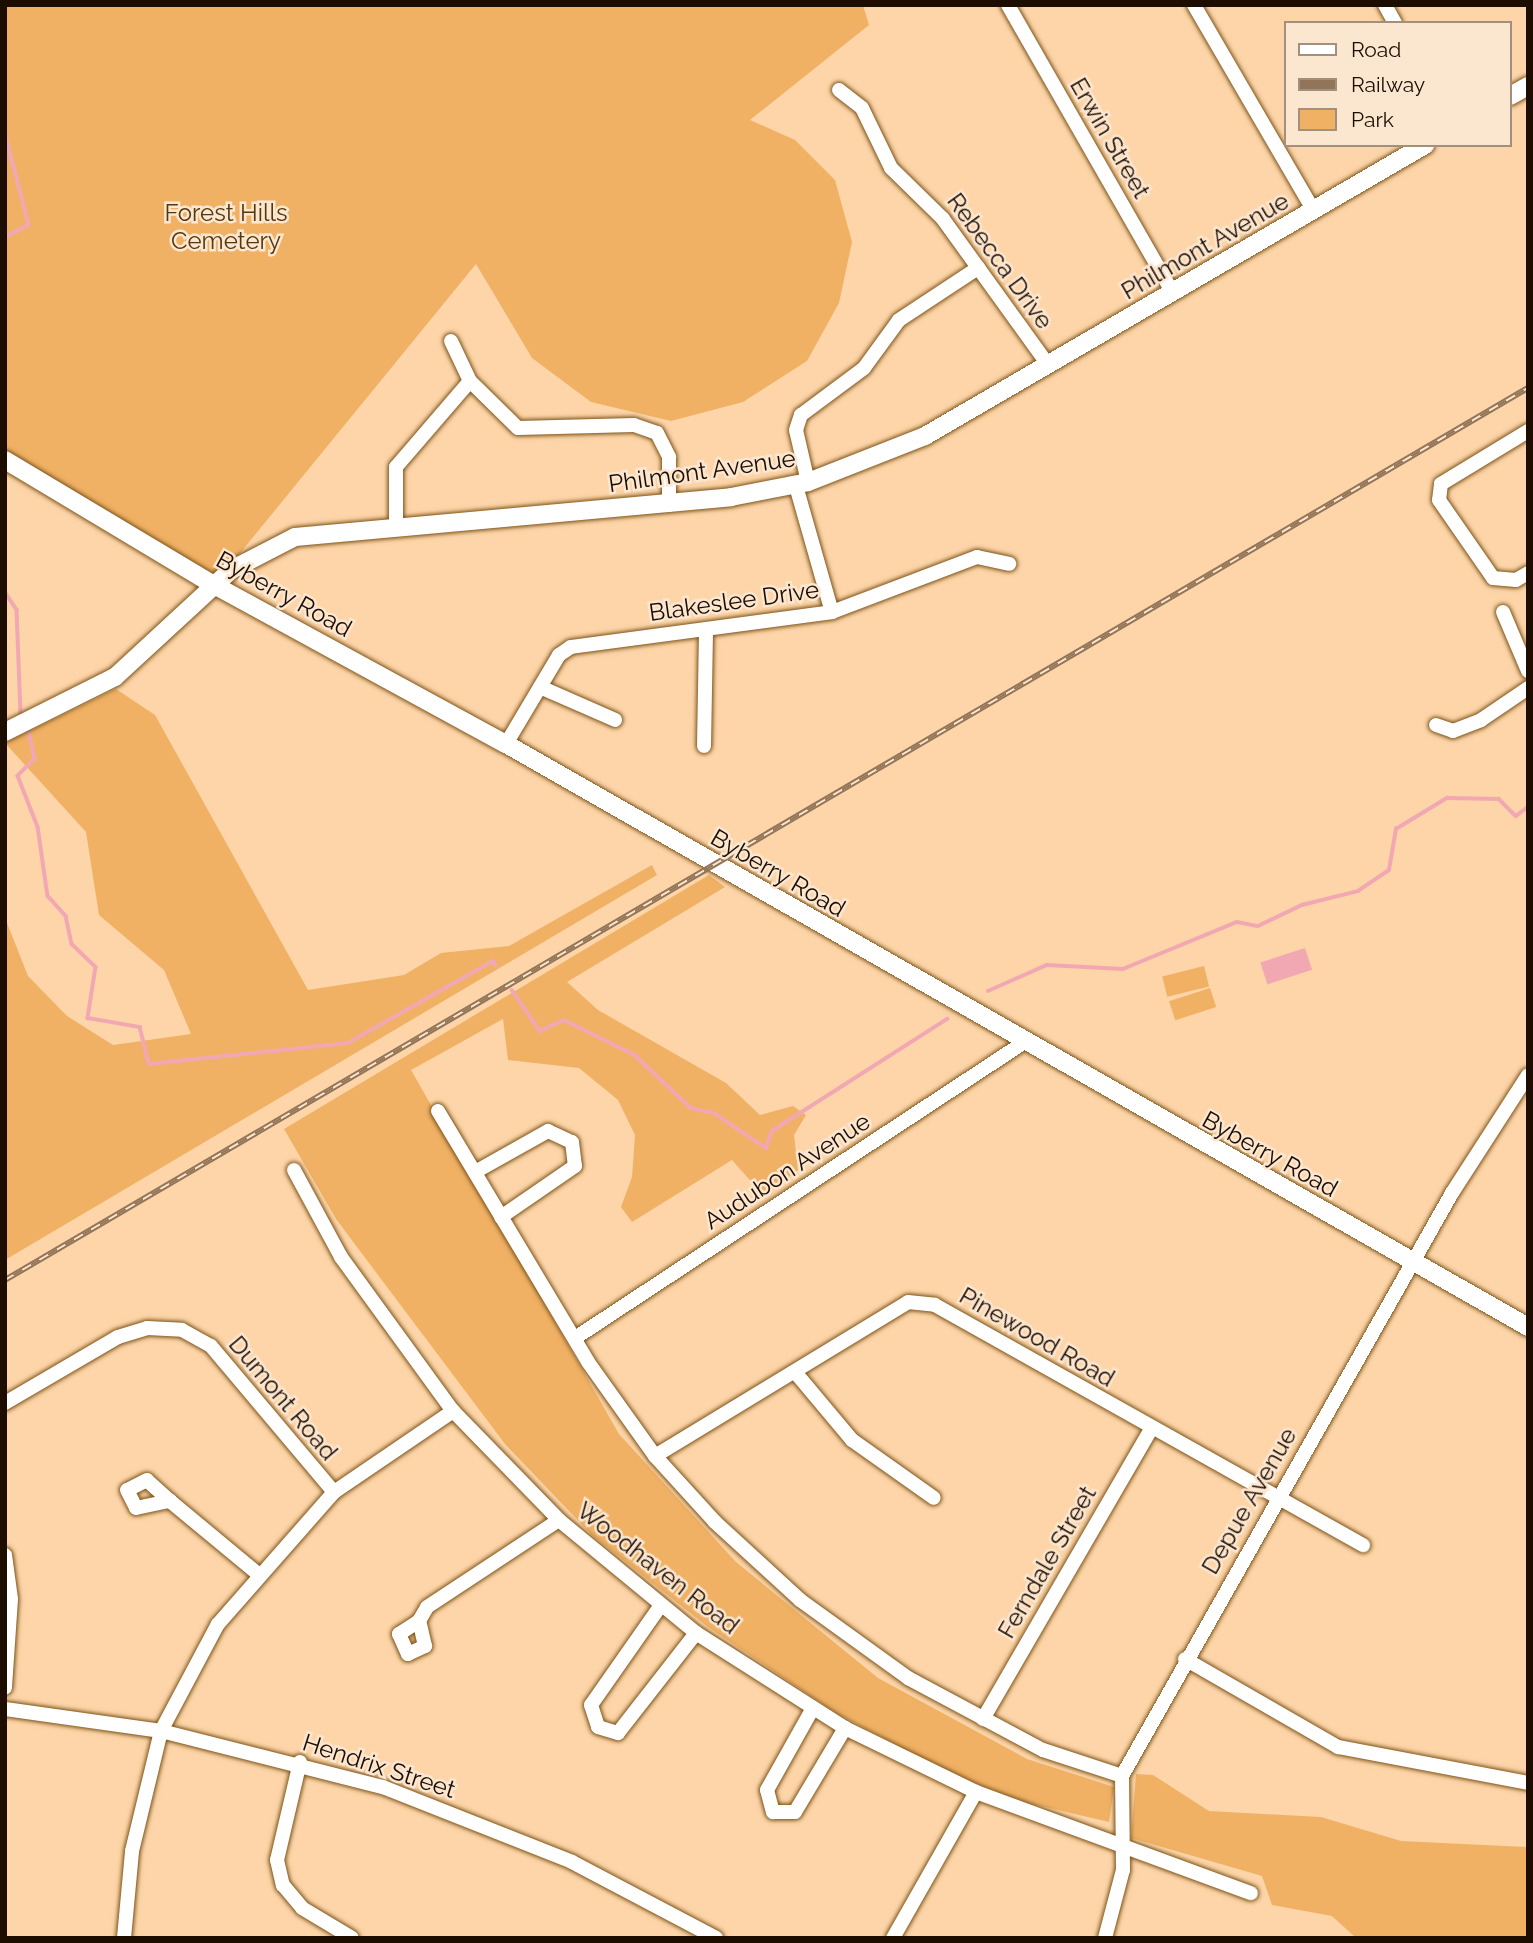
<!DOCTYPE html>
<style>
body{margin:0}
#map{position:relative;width:1533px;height:1943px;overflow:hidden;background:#fdd5a8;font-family:Raleway,sans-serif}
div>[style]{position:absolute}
.green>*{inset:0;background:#f0b165;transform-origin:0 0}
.water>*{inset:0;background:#f2a8b3;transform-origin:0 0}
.stream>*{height:3.5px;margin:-1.75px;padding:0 1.75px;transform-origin:1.75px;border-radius:1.75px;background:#f2a8b3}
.roads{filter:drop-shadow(0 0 2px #7e5318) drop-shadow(0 0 2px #7e5318)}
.minor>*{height:14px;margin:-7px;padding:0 7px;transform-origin:7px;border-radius:7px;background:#fff}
.major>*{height:18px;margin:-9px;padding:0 9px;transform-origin:9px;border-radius:9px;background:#fff}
.rail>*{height:6px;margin-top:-3px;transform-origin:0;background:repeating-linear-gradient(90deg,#fbe6d0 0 10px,#927558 0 20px);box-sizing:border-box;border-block:2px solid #927558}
span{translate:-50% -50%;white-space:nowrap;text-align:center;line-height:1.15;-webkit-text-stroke:5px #fbe6d0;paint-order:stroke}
.street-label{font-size:24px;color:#1d0c00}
.park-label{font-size:24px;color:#57380d}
.frame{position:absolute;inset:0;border:7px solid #1d0c00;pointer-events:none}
.legend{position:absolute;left:1284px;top:21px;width:228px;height:126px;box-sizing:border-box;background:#fbe6d0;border:2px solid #a28f7d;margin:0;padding:9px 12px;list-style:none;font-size:21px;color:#1d0c00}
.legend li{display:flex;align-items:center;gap:14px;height:35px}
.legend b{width:35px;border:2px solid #a28f7d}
</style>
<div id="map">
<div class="green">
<div style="clip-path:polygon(5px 5px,863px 5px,869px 25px,750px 120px,795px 140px,835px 180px,852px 242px,839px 303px,807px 361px,743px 402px,671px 421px,591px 402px,532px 358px,476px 264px,214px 585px,5px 461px)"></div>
<div style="clip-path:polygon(116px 689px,155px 715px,308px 990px,404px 975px,441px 953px,509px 946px,652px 865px,657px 875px,5px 1260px,5px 918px,28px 976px,67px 1016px,113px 1045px,191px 1034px,164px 970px,99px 915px,86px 832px,5px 743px)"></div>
<div style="clip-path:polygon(709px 875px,725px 887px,567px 982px,598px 1010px,726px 1083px,760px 1115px,793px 1106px,806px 1115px,794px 1135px,798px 1170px,764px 1196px,732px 1160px,632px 1222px,621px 1207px,632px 1177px,635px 1135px,618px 1100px,579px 1068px,508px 1060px,503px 1019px,411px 1070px,619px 1434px,736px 1562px,878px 1678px,1027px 1759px,1114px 1787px,1109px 1822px,1024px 1802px,952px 1774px,838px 1714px,708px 1627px,592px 1535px,505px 1444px,336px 1219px,284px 1129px)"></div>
<div style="left:1204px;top:966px;width:21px;height:43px;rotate:76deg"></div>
<div style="left:1210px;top:988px;width:20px;height:43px;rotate:72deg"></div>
<div style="clip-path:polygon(1136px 1774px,1153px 1775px,1209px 1811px,1321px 1817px,1401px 1841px,1528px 1847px,1528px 1938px,1356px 1938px,1332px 1916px,1272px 1905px,1262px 1876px,1131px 1838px)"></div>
</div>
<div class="water">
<div style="left:1305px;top:948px;width:23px;height:47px;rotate:72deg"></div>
</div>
<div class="stream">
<div style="left:5px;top:132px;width:96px;rotate:75.5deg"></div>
<div style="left:29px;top:225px;width:27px;rotate:152deg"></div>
<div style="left:5px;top:592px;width:22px;rotate:56deg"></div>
<div style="left:17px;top:610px;width:104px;rotate:87.8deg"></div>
<div style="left:29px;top:732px;width:28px;rotate:77deg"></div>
<div style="left:35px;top:759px;width:24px;rotate:135deg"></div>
<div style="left:18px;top:776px;width:55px;rotate:68.6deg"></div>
<div style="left:38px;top:827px;width:70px;rotate:81.8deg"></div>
<div style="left:48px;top:896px;width:27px;rotate:48deg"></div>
<div style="left:66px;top:916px;width:29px;rotate:78deg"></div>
<div style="left:72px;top:944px;width:33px;rotate:44deg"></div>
<div style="left:96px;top:967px;width:52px;rotate:98.9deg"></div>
<div style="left:88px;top:1018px;width:53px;rotate:9.8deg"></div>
<div style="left:140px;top:1027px;width:38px;rotate:76deg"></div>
<div style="left:149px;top:1064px;width:200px;rotate:-6deg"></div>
<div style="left:348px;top:1043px;width:167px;rotate:-29.5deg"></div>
<div style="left:493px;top:961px;width:6px;rotate:59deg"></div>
<div style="left:512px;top:990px;width:50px;rotate:55.7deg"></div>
<div style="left:540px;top:1031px;width:26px;rotate:-25deg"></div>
<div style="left:564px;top:1020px;width:79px;rotate:26.2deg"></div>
<div style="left:635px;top:1055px;width:77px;rotate:43.4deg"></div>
<div style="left:691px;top:1108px;width:24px;rotate:12deg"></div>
<div style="left:714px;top:1113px;width:63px;rotate:33.9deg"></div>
<div style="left:766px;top:1148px;width:18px;rotate:-71deg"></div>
<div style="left:772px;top:1131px;width:208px;rotate:-32.6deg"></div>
<div style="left:988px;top:991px;width:64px;rotate:-23.8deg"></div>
<div style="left:1047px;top:965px;width:76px;rotate:3deg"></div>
<div style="left:1123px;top:969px;width:123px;rotate:-22.4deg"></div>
<div style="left:1237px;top:922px;width:21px;rotate:11deg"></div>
<div style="left:1258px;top:926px;width:49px;rotate:-25.5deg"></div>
<div style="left:1302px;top:905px;width:58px;rotate:-14deg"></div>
<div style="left:1358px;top:891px;width:37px;rotate:-34deg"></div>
<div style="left:1389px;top:870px;width:42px;rotate:-80.3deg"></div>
<div style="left:1396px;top:829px;width:60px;rotate:-31.3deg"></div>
<div style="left:1447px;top:798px;width:52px;rotate:1.1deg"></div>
<div style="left:1499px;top:799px;width:24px;rotate:45deg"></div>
<div style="left:1516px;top:816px;width:15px;rotate:-37deg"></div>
</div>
<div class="roads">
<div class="minor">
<div style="left:1008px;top:5px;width:332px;rotate:60.2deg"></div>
<div style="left:1194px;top:5px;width:238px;rotate:59.8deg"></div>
<div style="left:1385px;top:5px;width:21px;rotate:61deg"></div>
<div style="left:839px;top:90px;width:29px;rotate:38deg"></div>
<div style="left:862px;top:108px;width:67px;rotate:64.2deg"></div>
<div style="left:891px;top:168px;width:73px;rotate:44.4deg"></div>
<div style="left:943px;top:219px;width:178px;rotate:54.2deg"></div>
<div style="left:451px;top:341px;width:44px;rotate:64.6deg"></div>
<div style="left:470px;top:381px;width:67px;rotate:44.4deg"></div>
<div style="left:518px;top:428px;width:116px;rotate:-1.5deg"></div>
<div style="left:634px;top:425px;width:24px;rotate:19deg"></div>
<div style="left:657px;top:433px;width:27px;rotate:63deg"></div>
<div style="left:669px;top:457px;width:48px;rotate:90deg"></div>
<div style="left:1528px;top:431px;width:102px;rotate:148.7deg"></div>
<div style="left:1441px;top:484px;width:16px;rotate:97deg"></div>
<div style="left:1439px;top:500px;width:95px;rotate:55.3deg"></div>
<div style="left:1493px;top:578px;width:23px;rotate:5deg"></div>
<div style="left:1516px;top:580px;width:14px;rotate:-30deg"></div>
<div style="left:808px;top:482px;width:53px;rotate:-103deg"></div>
<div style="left:796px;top:430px;width:16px;rotate:-72deg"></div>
<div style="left:801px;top:415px;width:79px;rotate:-36.7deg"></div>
<div style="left:864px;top:368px;width:59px;rotate:-53.9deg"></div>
<div style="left:899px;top:320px;width:95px;rotate:-33.4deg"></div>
<div style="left:796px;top:486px;width:131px;rotate:74.1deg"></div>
<div style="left:396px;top:524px;width:57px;rotate:-90deg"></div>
<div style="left:396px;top:467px;width:113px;rotate:-49.3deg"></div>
<div style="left:1503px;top:612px;width:64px;rotate:67deg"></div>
<div style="left:540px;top:687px;width:82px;rotate:23.7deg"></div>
<div style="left:1436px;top:725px;width:18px;rotate:19deg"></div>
<div style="left:1453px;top:731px;width:30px;rotate:-21deg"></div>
<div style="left:1481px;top:720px;width:57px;rotate:-34.2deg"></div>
<div style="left:506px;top:744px;width:104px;rotate:-59.2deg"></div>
<div style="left:559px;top:655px;width:14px;rotate:-34deg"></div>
<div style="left:571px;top:647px;width:263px;rotate:-7.6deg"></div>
<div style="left:832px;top:612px;width:155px;rotate:-20.8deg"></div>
<div style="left:977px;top:557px;width:33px;rotate:12deg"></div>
<div style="left:704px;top:746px;width:115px;rotate:-89deg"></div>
<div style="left:438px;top:1111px;width:292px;rotate:59.1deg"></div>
<div style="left:588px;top:1362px;width:115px;rotate:54.5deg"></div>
<div style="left:655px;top:1456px;width:89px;rotate:47.7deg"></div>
<div style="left:715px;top:1522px;width:115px;rotate:42.5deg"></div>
<div style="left:800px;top:1600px;width:133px;rotate:35.8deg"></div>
<div style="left:908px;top:1678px;width:153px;rotate:28.1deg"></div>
<div style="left:1043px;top:1750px;width:83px;rotate:18.2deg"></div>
<div style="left:294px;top:1170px;width:99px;rotate:61.6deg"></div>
<div style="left:341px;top:1257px;width:190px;rotate:54deg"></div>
<div style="left:453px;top:1411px;width:152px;rotate:45.8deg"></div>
<div style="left:559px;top:1520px;width:178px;rotate:39.5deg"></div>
<div style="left:696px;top:1633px;width:177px;rotate:32.5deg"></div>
<div style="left:845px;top:1728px;width:146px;rotate:26deg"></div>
<div style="left:976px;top:1792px;width:293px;rotate:20.2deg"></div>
<div style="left:475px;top:1172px;width:84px;rotate:-29.3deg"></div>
<div style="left:548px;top:1131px;width:26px;rotate:25deg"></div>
<div style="left:572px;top:1142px;width:24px;rotate:83deg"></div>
<div style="left:575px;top:1166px;width:90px;rotate:145.4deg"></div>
<div style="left:575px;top:1338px;width:536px;rotate:-33.36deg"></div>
<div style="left:795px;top:1372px;width:89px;rotate:50deg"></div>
<div style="left:852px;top:1440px;width:100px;rotate:35.3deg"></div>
<div style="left:5px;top:1403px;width:131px;rotate:-30.3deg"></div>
<div style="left:118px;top:1337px;width:30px;rotate:-17deg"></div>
<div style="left:147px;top:1328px;width:35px;rotate:3deg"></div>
<div style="left:182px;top:1330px;width:33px;rotate:29deg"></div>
<div style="left:211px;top:1346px;width:191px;rotate:49.9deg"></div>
<div style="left:655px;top:1456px;width:296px;rotate:-31.3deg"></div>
<div style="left:908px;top:1302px;width:27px;rotate:6deg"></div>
<div style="left:935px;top:1305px;width:491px;rotate:29.3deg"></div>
<div style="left:170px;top:1501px;width:31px;rotate:-138deg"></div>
<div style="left:147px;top:1480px;width:22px;rotate:153deg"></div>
<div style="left:127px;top:1490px;width:20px;rotate:63deg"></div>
<div style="left:136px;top:1508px;width:35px;rotate:-12deg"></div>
<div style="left:170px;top:1501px;width:113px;rotate:39.6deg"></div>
<div style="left:5px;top:1555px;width:44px;rotate:82.2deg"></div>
<div style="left:11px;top:1599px;width:89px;rotate:93.9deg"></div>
<div style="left:661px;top:1605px;width:122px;rotate:125deg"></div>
<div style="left:591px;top:1705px;width:23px;rotate:72deg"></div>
<div style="left:598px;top:1727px;width:21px;rotate:17deg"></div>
<div style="left:618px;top:1733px;width:127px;rotate:-52deg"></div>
<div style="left:419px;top:1621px;width:24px;rotate:147deg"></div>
<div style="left:399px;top:1634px;width:22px;rotate:66deg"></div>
<div style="left:408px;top:1654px;width:19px;rotate:-25deg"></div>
<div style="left:425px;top:1646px;width:26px;rotate:-103deg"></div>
<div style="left:419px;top:1621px;width:16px;rotate:-60deg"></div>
<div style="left:427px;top:1607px;width:158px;rotate:-33.4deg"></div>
<div style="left:1185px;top:1659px;width:177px;rotate:29.9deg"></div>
<div style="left:1338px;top:1747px;width:193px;rotate:10.7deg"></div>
<div style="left:813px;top:1708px;width:94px;rotate:119.3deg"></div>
<div style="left:767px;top:1790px;width:23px;rotate:75deg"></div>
<div style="left:773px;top:1812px;width:22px"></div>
<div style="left:795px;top:1812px;width:98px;rotate:-59.2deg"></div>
<div style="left:5px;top:1709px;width:158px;rotate:8deg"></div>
<div style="left:161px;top:1731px;width:229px;rotate:14.2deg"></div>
<div style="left:383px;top:1787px;width:203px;rotate:21.6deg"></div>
<div style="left:572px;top:1862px;width:163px;rotate:27.8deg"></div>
<div style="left:983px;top:1719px;width:335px;rotate:-59.9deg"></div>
<div style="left:300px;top:1762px;width:101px;rotate:103.2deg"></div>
<div style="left:277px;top:1860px;width:26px;rotate:77deg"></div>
<div style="left:283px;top:1885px;width:30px;rotate:50deg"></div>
<div style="left:302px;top:1908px;width:58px;rotate:31deg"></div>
<div style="left:124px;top:1938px;width:87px;rotate:-84.7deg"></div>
<div style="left:132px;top:1851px;width:123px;rotate:-76.4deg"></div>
<div style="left:161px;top:1731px;width:121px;rotate:-62deg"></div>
<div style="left:218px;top:1624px;width:176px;rotate:-48.7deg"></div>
<div style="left:334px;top:1492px;width:144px;rotate:-34.2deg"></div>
<div style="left:893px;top:1938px;width:168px;rotate:-60.4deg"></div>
<div style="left:1105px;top:1938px;width:70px;rotate:-75.2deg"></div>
<div style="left:1123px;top:1870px;width:94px;rotate:-90.6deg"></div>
<div style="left:1122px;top:1776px;width:670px;rotate:-60.49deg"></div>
<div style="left:1452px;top:1193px;width:140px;rotate:-57.2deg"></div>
</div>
<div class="major">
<div style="left:1510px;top:96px;width:21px;rotate:-29deg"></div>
<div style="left:5px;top:460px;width:244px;rotate:30.9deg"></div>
<div style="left:214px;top:585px;width:332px;rotate:28.6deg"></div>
<div style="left:506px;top:744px;width:1177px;rotate:29.7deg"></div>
<div style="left:5px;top:732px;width:123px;rotate:-26.6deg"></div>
<div style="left:115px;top:677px;width:158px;rotate:-42.7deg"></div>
<div style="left:231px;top:570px;width:72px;rotate:-27.3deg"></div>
<div style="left:295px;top:537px;width:438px;rotate:-5.2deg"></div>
<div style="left:731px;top:497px;width:78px;rotate:-11deg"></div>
<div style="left:808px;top:482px;width:126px;rotate:-21.5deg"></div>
<div style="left:925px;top:436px;width:579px;rotate:-30.2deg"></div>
</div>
</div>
<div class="rail">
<div style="left:5px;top:1280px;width:1765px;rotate:-30.36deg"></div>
</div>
<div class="street-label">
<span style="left:1110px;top:138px;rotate:60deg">Erwin Street</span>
<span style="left:1205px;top:246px;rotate:-30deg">Philmont Avenue</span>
<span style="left:1000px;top:261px;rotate:54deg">Rebecca Drive</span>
<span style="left:702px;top:471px;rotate:-8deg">Philmont Avenue</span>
<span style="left:284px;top:594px;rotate:29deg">Byberry Road</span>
<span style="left:734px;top:601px;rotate:-8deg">Blakeslee Drive</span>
<span style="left:778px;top:873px;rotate:30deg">Byberry Road</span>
<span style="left:1270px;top:1154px;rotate:29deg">Byberry Road</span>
<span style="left:787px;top:1171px;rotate:-33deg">Audubon Avenue</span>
<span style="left:1037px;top:1337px;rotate:30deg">Pinewood Road</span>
<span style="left:283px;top:1398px;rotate:50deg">Dumont Road</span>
<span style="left:1249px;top:1501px;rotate:-60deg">Depue Avenue</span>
<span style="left:1047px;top:1562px;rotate:-60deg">Ferndale Street</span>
<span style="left:658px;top:1568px;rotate:38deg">Woodhaven Road</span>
<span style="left:379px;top:1766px;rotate:18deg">Hendrix Street</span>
</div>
<div class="park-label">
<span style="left:226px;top:227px">Forest Hills<br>Cemetery</span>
</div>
<div class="frame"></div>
<ul class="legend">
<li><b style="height:9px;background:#fff"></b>Road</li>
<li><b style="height:9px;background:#927558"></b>Railway</li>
<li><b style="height:19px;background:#f0b165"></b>Park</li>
</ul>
</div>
